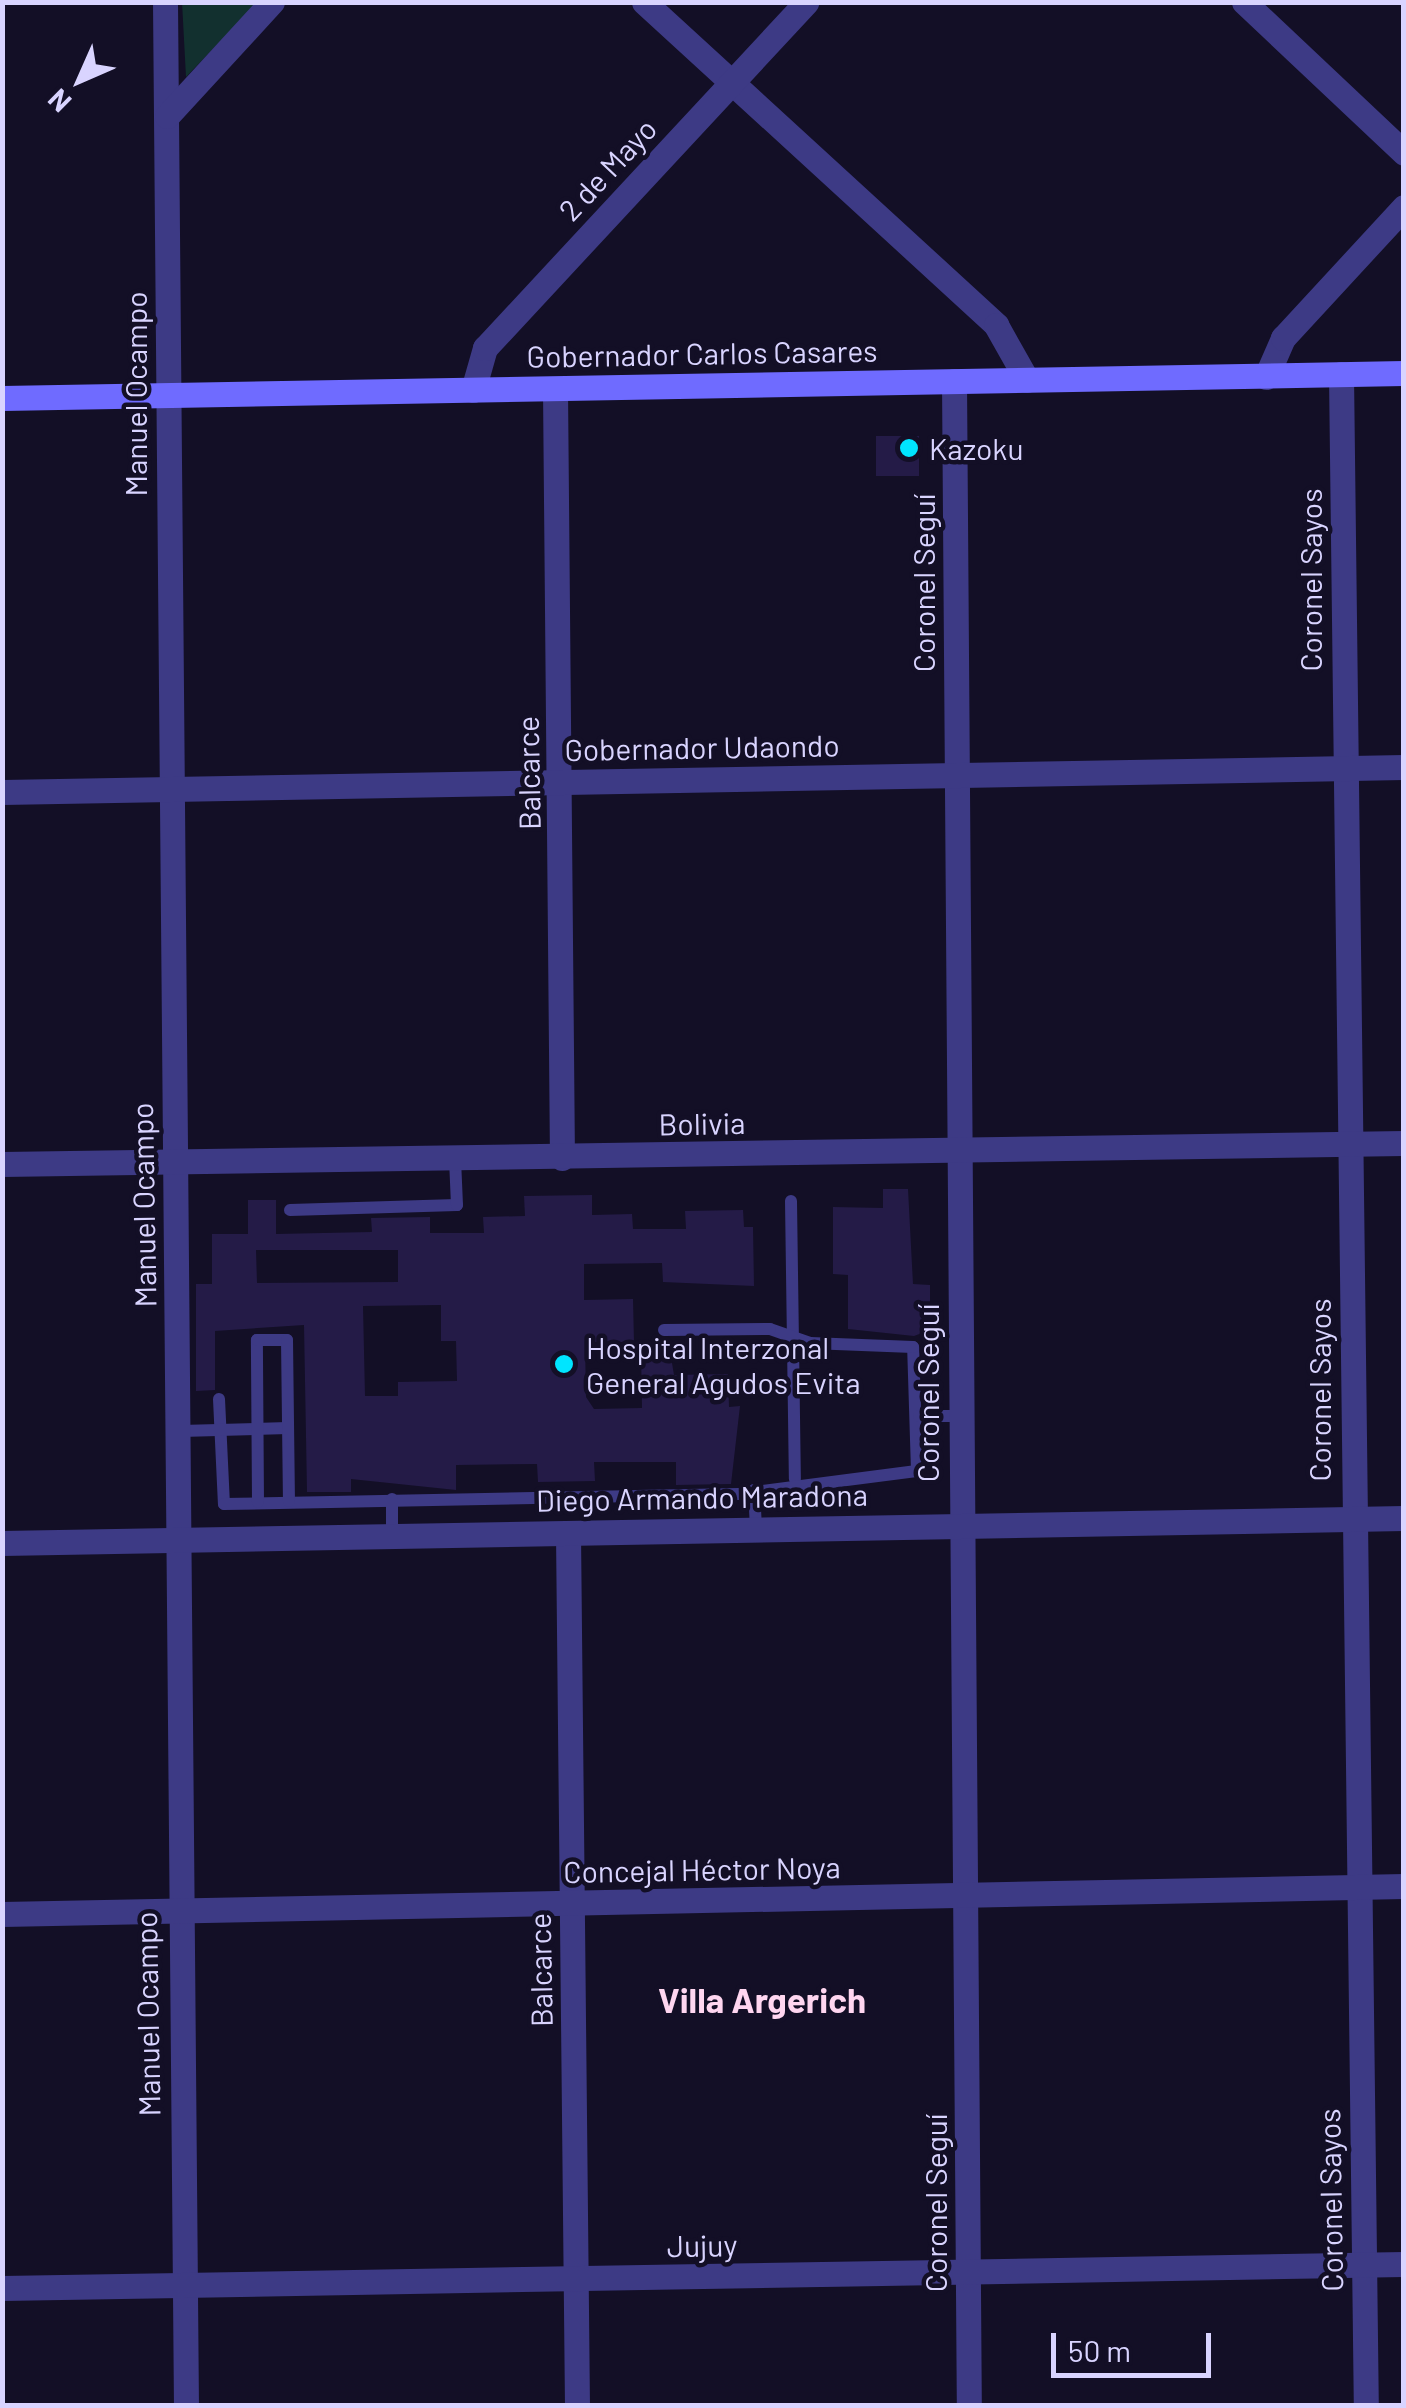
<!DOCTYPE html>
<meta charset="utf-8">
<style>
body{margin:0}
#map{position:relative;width:1406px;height:2408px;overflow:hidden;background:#130f26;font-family:Barlow,sans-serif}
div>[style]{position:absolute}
.green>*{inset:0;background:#12302f}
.building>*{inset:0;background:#241b47;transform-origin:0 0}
.lane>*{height:12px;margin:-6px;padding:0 6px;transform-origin:6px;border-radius:6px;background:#3d3a85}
.street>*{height:25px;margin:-12.5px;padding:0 12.5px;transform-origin:12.5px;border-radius:12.5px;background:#3d3a85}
.secondary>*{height:25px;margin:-12.5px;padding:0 12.5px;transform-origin:12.5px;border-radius:12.5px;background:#6f6bff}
.dots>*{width:28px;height:28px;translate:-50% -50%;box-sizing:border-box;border:5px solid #130f26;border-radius:50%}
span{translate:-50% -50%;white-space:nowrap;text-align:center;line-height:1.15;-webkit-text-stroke:9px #130f26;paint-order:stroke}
.street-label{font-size:30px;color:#d9d4ff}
.poi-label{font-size:30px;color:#d9d4ff}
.left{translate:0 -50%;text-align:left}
.quarter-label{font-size:35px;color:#ffd6f0;font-weight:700}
.frame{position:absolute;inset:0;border:5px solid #d9d4ff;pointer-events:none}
.north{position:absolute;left:30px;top:30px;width:100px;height:100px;-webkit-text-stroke:8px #130f26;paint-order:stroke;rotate:225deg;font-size:28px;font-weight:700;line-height:40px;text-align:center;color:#d9d4ff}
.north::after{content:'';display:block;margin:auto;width:35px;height:45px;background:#d9d4ff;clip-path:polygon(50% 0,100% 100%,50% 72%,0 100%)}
.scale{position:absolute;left:1051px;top:2333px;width:160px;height:45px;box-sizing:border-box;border:5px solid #d9d4ff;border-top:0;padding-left:12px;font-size:30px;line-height:35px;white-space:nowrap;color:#d9d4ff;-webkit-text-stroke:8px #130f26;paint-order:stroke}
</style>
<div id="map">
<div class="green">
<div style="clip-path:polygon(182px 2px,257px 3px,186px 77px)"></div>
</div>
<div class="building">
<div style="left:876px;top:436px;width:43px;height:40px"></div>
<div style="clip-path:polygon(883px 1189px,908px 1189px,913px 1284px,930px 1285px,930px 1330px,914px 1336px,848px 1329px,848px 1275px,833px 1274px,833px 1207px,883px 1208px)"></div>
<div style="clip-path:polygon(evenodd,592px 1195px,592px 1215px,632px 1214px,633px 1229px,686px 1229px,685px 1211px,743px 1210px,744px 1227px,753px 1227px,754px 1286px,663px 1282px,662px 1263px,584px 1264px,584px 1300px,633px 1299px,634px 1342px,585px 1342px,586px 1397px,594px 1409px,642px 1408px,641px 1351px,670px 1351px,674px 1375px,728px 1374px,729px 1407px,740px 1406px,731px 1484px,676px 1485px,676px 1462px,594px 1462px,595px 1481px,538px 1482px,537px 1464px,456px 1465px,456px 1490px,351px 1479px,351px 1492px,307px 1492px,304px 1325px,215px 1331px,215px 1390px,196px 1391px,196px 1284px,212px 1284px,212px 1234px,248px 1234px,248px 1200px,276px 1200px,276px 1234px,372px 1232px,371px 1218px,430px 1217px,430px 1233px,484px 1233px,483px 1217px,525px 1216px,524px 1196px,592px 1195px,256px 1250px,398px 1250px,398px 1282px,257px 1283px,256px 1250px,592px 1195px,441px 1305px,441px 1341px,456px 1341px,457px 1381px,398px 1382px,398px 1396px,365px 1396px,363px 1306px,441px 1305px)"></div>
</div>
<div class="lane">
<div style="left:791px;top:1201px;width:278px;rotate:89.2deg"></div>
<div style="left:290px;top:1210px;width:167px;rotate:-1.7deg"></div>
<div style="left:457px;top:1205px;width:45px;rotate:-92.5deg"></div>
<div style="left:219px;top:1399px;width:105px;rotate:87.3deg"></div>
<div style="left:224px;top:1504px;width:515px;rotate:-1.11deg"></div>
<div style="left:739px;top:1494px;width:179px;rotate:-7.4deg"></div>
<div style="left:917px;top:1471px;width:124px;rotate:-91.8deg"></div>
<div style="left:913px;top:1347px;width:103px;rotate:-177.8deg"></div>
<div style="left:810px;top:1343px;width:42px;rotate:-160.7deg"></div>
<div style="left:770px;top:1329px;width:106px;rotate:179.5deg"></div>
<div style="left:919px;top:1416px;width:40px"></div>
<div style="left:181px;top:1431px;width:107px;rotate:-1.6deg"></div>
<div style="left:754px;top:1490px;width:37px;rotate:87deg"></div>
<div style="left:392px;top:1499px;width:36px;rotate:90deg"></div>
<div style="left:258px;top:1502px;width:162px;rotate:-90.4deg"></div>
<div style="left:257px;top:1340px;width:30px"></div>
<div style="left:287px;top:1340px;width:161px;rotate:89.3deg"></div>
</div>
<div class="street">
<div style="left:165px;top:2px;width:2404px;rotate:89.5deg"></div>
<div style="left:644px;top:2px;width:478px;rotate:42.5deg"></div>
<div style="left:996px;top:325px;width:63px;rotate:60.6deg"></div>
<div style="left:1244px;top:2px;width:220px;rotate:43.3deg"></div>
<div style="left:167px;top:116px;width:155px;rotate:-47.4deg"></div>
<div style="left:1341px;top:374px;width:2032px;rotate:89.3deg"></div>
<div style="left:1266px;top:377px;width:43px;rotate:-66.4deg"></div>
<div style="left:1283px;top:338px;width:178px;rotate:-47.3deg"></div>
<div style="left:954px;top:381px;width:2025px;rotate:89.58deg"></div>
<div style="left:555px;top:389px;width:769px;rotate:89.48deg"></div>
<div style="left:473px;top:390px;width:44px;rotate:-74.1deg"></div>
<div style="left:485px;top:348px;width:472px;rotate:-47.1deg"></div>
<div style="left:2px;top:792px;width:1402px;rotate:-1.02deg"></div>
<div style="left:2px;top:1164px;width:1402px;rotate:-0.86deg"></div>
<div style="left:568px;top:1533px;width:873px;rotate:89.41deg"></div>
<div style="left:2px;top:1543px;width:1402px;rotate:-1.02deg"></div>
<div style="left:2px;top:1914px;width:1402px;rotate:-1.14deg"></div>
<div style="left:2px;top:2288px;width:1402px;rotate:-0.98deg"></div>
</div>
<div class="secondary">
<div style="left:2px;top:398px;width:1402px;rotate:-1.02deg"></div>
</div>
<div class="dots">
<div style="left:909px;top:448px;background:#00e5ff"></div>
<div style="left:564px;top:1364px;background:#00e5ff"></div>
</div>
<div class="street-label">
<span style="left:607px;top:169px;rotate:-47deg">2 de Mayo</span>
<span style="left:702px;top:353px;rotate:-1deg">Gobernador Carlos Casares</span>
<span style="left:135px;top:394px;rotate:-90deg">Manuel Ocampo</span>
<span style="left:1310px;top:580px;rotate:-90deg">Coronel Sayos</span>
<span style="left:923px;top:583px;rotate:-90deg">Coronel Seguí</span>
<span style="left:702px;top:747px;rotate:-1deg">Gobernador Udaondo</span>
<span style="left:528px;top:773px;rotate:-91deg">Balcarce</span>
<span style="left:702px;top:1123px;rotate:-1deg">Bolivia</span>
<span style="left:143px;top:1205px;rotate:-91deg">Manuel Ocampo</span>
<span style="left:1319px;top:1390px;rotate:-90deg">Coronel Sayos</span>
<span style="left:927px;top:1393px;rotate:-90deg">Coronel Seguí</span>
<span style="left:702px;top:1497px;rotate:-1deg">Diego Armando Maradona</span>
<span style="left:702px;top:1869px;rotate:-1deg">Concejal Héctor Noya</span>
<span style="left:540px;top:1970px;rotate:-91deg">Balcarce</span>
<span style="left:147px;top:2014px;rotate:-91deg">Manuel Ocampo</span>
<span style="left:1330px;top:2200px;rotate:-91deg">Coronel Sayos</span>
<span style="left:935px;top:2203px;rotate:-90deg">Coronel Seguí</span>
<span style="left:702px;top:2245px;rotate:-1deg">Jujuy</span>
</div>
<div class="poi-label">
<span class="left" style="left:929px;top:448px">Kazoku</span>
<span class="left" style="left:586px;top:1364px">Hospital Interzonal<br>General Agudos Evita</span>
</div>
<div class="quarter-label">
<span style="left:762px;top:1999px">Villa Argerich</span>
</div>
<div class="frame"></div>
<div class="north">N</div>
<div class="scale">50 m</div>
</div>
